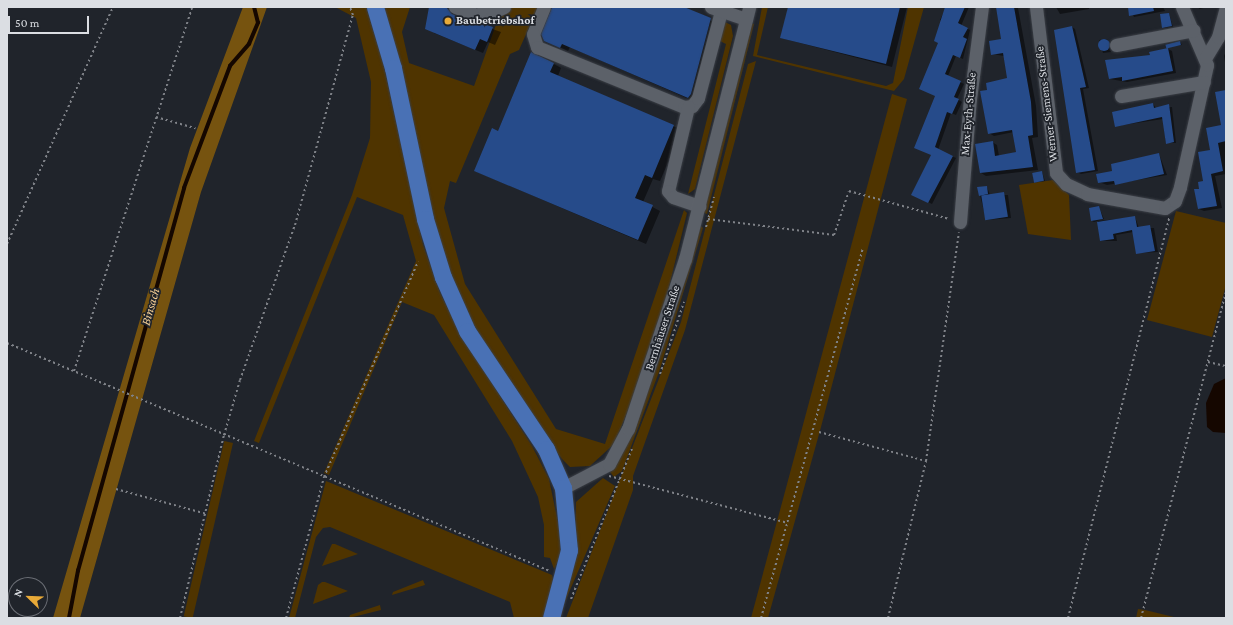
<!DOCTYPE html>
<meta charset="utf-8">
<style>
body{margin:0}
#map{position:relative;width:1233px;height:625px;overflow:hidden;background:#20242b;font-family:"Crimson Pro",serif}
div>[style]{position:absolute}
.green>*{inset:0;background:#4f3400;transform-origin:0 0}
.forest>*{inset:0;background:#76530f}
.water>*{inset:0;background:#150700}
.shadow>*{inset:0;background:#0007}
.stream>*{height:3.5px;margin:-1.75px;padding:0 1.75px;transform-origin:1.75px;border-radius:1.75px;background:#150700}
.building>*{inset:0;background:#264b8a;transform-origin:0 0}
.round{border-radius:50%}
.path>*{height:2px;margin-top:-1px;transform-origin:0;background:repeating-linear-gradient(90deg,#7f8288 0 2px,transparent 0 5px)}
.roads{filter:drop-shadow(0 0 1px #3b3f46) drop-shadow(0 0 1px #3b3f46)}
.minor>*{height:13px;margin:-6.5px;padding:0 6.5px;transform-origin:6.5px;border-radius:6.5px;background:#5c6169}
.major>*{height:17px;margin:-8.5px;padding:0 8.5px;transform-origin:8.5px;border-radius:8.5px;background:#4971b5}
.dots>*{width:11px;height:11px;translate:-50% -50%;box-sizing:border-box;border:2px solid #20242b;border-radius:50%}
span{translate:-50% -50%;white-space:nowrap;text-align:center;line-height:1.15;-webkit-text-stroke:3.5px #20242b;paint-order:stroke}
.poi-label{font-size:12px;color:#dbdee3;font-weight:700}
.left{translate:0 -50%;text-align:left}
.street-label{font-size:12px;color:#dbdee3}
.water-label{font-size:13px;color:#f7d196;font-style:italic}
.frame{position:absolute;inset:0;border:8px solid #dbdee3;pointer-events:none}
.north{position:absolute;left:8px;top:577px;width:40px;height:40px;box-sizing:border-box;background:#20242b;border:1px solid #6b6e75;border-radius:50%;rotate:293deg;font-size:11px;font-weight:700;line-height:16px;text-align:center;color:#dbdee3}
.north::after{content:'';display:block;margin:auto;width:14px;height:18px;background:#e9aa38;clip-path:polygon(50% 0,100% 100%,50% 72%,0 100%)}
.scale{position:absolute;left:8px;top:16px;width:81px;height:18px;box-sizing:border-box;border:2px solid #dbdee3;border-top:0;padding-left:5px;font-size:12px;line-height:14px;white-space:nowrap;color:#dbdee3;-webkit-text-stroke:3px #20242b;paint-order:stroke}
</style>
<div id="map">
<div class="green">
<div style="clip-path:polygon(335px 7px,366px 7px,383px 63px,423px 245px,440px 293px,462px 337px,532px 446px,549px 479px,560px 532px,560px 557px,554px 569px,550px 558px,544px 557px,544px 525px,538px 497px,512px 441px,434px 315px,402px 302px,329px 475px,324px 473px,416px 261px,403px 215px,357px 197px,259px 443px,254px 441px,352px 195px,370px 138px,371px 82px,356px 18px)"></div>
<div style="clip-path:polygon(380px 7px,410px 7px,402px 32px,409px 63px,474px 86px,498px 19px,512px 7px,538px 7px,519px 50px,510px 54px,456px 183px,450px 181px,444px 208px,465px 284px,556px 429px,605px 444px,684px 210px,687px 213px,667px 295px,627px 413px,614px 444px,590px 466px,570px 467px,562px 459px,490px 359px,447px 274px)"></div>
<div style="clip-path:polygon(762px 7px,768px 7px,757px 55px,886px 86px,893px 83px,908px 7px,924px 7px,904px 79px,894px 91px,753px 56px)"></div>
<div style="clip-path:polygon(725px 22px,731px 25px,733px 36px,695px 189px,688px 194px,726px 44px,720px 41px)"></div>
<div style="clip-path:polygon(748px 22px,754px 24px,707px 214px,702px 212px)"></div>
<div style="clip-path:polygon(756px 61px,685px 330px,633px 476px,633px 490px,588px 618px,566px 618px,681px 322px,748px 64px)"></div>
<div style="clip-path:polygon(892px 94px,907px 99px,821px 427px,768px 618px,751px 618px)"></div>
<div style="clip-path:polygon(1053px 180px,1069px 195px,1071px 240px,1028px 234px,1019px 185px)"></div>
<div style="clip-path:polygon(1176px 211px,1226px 223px,1226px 285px,1212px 337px,1147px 320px)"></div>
<div style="clip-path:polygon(700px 225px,703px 228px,659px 372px,622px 471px,614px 477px,610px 472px)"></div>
<div style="left:233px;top:443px;width:180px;height:9px;rotate:103deg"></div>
<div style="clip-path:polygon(603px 478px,615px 486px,558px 618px,575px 551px,576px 502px)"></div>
<div style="clip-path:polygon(326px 481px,552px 575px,554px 585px,543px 618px,514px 618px,510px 602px,330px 527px,323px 528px,316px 537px,295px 618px,289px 618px)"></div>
<div style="clip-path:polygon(332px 544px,335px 544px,358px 554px,322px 566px)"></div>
<div style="clip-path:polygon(423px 580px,425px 585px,392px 595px,393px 592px)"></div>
<div style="clip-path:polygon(322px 582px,325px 582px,348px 591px,313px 604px,318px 585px)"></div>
<div style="clip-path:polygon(380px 605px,381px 610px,349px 618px,350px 615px)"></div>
<div style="clip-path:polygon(1138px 609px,1145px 610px,1178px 618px,1136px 618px)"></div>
</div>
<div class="forest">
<div style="clip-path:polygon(243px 7px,267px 7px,201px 192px,80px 618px,53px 618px,190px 148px)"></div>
</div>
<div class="water">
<div style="clip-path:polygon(1226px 378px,1226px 433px,1213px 432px,1207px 427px,1206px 403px,1214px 384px)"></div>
</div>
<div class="shadow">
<div style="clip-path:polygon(431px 7px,444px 7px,458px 17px,501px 32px,495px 45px,488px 42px,483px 53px,434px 33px)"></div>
<div style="clip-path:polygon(551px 7px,682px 7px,718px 24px,696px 102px,570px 47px,568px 51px,544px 40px,543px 34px)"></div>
<div style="clip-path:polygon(789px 7px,907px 7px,892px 67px,781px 38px)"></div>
<div style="clip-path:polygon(946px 7px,969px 7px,961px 26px,970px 30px,963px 59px,956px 56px,948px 76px,964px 84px,957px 99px,962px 102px,956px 115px,951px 113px,938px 150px,956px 158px,932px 204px,916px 196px,932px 155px,944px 22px,940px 20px)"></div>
<div style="clip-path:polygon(1002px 7px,1018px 8px,1036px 106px,1038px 137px,1032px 138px,1038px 170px,986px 176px,981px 173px,977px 145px,992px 142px,997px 145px,999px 156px,1018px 152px,1014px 132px,994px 136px,989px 133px,989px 91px,1008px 79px,1004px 56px,992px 54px,1002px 40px)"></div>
<div style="clip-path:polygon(1056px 7px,1089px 7px,1089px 9px,1060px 14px)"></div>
<div style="clip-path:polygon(1129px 7px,1163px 7px,1165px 11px,1134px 17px)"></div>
<div style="clip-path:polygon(1197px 7px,1207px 7px,1200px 9px)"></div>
<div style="clip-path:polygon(1169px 14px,1173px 27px,1165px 28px,1163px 27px)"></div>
<div style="clip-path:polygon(1072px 27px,1075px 29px,1089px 88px,1083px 89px,1098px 171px,1081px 174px,1077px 172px)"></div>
<div style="clip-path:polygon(1107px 39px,1111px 52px,1103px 53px,1099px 40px)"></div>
<div style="clip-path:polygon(1180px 42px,1182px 45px,1167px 47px)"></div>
<div style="clip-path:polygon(1168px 49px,1172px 51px,1176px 73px,1127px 82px,1110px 79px)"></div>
<div style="clip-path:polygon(1226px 51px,1226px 68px,1224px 56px)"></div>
<div style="clip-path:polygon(554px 64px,561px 68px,558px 76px,682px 130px,660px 181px,653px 179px,643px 202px,660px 211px,646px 244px,475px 171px,498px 132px)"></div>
<div style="clip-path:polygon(1226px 91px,1226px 174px,1215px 176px,1222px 208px,1204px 211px,1199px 209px,1200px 189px,1222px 125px)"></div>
<div style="clip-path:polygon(1153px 104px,1156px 108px,1172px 107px,1176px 143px,1166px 143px,1163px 119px,1116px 126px)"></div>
<div style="clip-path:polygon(1159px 154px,1167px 175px,1107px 185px,1099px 182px,1113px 172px)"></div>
<div style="clip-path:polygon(1042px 172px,1045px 181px,1035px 182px)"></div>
<div style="clip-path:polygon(987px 187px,990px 195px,1008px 195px,1011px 218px,986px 220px,980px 195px)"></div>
<div style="clip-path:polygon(1099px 207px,1104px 219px,1094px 222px,1092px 221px)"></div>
<div style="clip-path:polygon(1135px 217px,1139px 228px,1154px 228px,1158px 252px,1137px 253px,1133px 232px,1116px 235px,1117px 241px,1101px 241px,1098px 221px)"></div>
</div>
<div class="stream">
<div style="left:69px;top:618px;width:48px;rotate:-79.2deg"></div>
<div style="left:78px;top:571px;width:397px;rotate:-74.5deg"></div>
<div style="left:184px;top:188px;width:130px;rotate:-69.3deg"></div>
<div style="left:230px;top:66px;width:29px;rotate:-49deg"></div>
<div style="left:249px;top:44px;width:23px;rotate:-67deg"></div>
<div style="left:258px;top:23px;width:16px;rotate:-104deg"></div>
</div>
<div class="building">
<div style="clip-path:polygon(429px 7px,446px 7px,452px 14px,493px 27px,487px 42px,480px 39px,475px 50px,425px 29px)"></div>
<div style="clip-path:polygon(552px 7px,684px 7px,711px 18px,691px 94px,688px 98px,562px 44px,560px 48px,544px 41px,541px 34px)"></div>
<div style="clip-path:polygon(788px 7px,900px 7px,886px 64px,780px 38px)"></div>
<div style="clip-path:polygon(945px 7px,965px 7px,958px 23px,968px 28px,963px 37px,967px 39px,960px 58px,953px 55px,945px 74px,961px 81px,954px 97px,959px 99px,952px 114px,947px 112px,935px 147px,953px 156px,928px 203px,911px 195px,931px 155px,914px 148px,935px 96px,919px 89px,938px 43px,934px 41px)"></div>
<div style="clip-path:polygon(996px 7px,1014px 7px,1031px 102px,1033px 135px,1028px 136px,1033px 167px,980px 173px,975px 144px,993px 141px,995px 156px,1016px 152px,1012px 130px,988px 134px,980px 91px,987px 90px,986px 83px,1007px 78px,1003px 53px,991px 55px,989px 41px,1001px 39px)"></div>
<div style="clip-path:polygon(1128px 7px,1153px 7px,1154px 11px,1129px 16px)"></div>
<div style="clip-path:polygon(1169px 13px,1172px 26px,1162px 28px,1160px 14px)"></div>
<div style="clip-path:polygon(1072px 26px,1086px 87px,1080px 88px,1095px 170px,1076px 173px,1054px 30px)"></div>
<div class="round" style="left:1098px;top:39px;width:12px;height:12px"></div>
<div style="left:1180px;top:41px;width:4px;height:15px;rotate:76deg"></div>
<div style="clip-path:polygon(1168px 48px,1173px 71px,1122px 81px,1122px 77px,1109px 79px,1105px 60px,1150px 55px,1149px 52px)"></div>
<div style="clip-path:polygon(531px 52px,554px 63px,550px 72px,674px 125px,652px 178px,645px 175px,635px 198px,653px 205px,638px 240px,474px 171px,492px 128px,498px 131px)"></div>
<div style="clip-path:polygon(1226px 90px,1226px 141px,1218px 143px,1223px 171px,1211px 174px,1217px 206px,1198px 209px,1194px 189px,1199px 189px,1198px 182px,1203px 181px,1198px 152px,1210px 150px,1206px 128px,1221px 125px,1215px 92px)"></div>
<div style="clip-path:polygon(1153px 103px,1154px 108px,1169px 104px,1174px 142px,1166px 144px,1162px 117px,1115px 127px,1112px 112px)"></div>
<div style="clip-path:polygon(1159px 153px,1164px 174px,1115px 185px,1114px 181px,1098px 183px,1096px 174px,1112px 171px,1111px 164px)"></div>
<div style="left:1042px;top:171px;width:10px;height:10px;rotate:79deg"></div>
<div style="clip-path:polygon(987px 186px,988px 194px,979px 196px,977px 187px)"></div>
<div style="left:1004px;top:192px;width:25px;height:23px;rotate:81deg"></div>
<div style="clip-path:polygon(1099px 206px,1103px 219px,1091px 221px,1089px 208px)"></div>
<div style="clip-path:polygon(1135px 216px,1137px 227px,1150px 225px,1155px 251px,1136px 254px,1132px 230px,1113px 234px,1114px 239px,1100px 241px,1097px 222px)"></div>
</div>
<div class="path">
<div style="left:156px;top:117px;width:41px;rotate:15.8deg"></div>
<div style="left:708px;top:219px;width:127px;rotate:7.2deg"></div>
<div style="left:834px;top:235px;width:46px;rotate:-71.2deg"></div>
<div style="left:849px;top:191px;width:104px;rotate:15.6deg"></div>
<div style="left:706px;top:227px;width:31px;rotate:-75deg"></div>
<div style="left:7px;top:244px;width:260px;rotate:-65.9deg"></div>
<div style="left:7px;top:343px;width:589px;rotate:22.78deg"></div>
<div style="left:1208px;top:362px;width:18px;rotate:13deg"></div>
<div style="left:74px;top:371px;width:383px;rotate:-72deg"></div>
<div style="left:660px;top:374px;width:76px;rotate:-71.6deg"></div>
<div style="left:819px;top:432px;width:111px;rotate:15.2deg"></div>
<div style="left:609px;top:476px;width:185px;rotate:14.7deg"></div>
<div style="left:116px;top:489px;width:94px;rotate:15.4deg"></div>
<div style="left:571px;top:599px;width:162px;rotate:-67.9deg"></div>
<div style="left:180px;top:618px;width:188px;rotate:-76.5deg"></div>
<div style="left:224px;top:435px;width:57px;rotate:-73.8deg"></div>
<div style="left:240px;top:380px;width:164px;rotate:-70.5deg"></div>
<div style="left:295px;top:225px;width:218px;rotate:-74.6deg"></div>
<div style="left:353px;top:15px;width:9px;rotate:-111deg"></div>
<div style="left:286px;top:618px;width:146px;rotate:-74.9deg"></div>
<div style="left:324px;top:477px;width:235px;rotate:-66.4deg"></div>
<div style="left:761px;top:618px;width:384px;rotate:-74.6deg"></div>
<div style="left:888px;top:618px;width:162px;rotate:-76.4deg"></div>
<div style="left:926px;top:461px;width:231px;rotate:-81.8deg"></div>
<div style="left:1068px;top:618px;width:413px;rotate:-75.8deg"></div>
<div style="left:1141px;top:618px;width:337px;rotate:-75.4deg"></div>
</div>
<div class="roads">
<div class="minor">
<div style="left:455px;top:7px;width:29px;rotate:20deg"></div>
<div style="left:482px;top:17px;width:9px;rotate:-54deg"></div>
<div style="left:483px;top:7px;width:11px;rotate:27deg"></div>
<div style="left:493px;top:12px;width:12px;rotate:-24deg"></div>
<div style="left:544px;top:7px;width:29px;rotate:112deg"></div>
<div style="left:533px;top:34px;width:14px;rotate:73deg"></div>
<div style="left:537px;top:47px;width:159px;rotate:22.2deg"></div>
<div style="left:684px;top:107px;width:8px;rotate:-7deg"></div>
<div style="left:692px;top:106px;width:10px;rotate:-53deg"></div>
<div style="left:698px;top:98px;width:90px;rotate:-75.2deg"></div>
<div style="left:711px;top:7px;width:37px;rotate:19deg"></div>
<div style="left:1036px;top:7px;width:167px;rotate:83.1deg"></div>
<div style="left:1056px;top:173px;width:15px;rotate:48deg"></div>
<div style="left:1066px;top:184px;width:23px;rotate:25deg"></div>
<div style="left:1087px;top:194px;width:79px;rotate:10.2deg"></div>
<div style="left:1165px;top:208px;width:12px;rotate:-35deg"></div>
<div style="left:1175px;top:201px;width:15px;rotate:-70deg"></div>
<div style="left:1180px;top:187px;width:125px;rotate:-77.5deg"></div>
<div style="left:1207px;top:65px;width:63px;rotate:-113.3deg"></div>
<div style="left:1116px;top:45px;width:79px;rotate:-10.9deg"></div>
<div style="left:1206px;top:57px;width:23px;rotate:-59deg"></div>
<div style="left:1218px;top:37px;width:31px;rotate:-75deg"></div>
<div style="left:1121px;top:96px;width:84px;rotate:-9.6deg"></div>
<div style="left:688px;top:107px;width:86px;rotate:103.4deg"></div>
<div style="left:668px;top:191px;width:8px;rotate:50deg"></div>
<div style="left:673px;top:197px;width:28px;rotate:19deg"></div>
<div style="left:960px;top:222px;width:123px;rotate:-85.4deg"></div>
<div style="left:970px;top:99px;width:93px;rotate:-82.6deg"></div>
<div style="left:563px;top:488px;width:52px;rotate:-27.6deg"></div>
<div style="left:609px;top:464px;width:40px;rotate:-62deg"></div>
<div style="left:628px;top:429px;width:179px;rotate:-71.5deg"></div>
<div style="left:685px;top:259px;width:260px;rotate:-75.7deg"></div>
</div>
<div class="major">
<div style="left:375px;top:7px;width:64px;rotate:73.6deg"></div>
<div style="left:393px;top:68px;width:154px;rotate:78deg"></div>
<div style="left:425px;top:219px;width:61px;rotate:72.8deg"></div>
<div style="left:443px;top:277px;width:59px;rotate:66deg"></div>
<div style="left:467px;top:331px;width:142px;rotate:56.2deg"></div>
<div style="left:546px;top:449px;width:43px;rotate:66.4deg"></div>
<div style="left:563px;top:488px;width:62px;rotate:84.5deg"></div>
<div style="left:569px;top:550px;width:70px;rotate:104.8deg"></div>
</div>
</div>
<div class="dots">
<div style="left:448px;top:21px;background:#e9aa38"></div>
</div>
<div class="poi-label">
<span class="left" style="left:456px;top:21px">Baubetriebshof</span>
</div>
<div class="street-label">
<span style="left:1047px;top:104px;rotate:-97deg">Werner-Siemens-Straße</span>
<span style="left:969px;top:114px;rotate:-85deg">Max-Eyth-Straße</span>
<span style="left:663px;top:328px;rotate:-72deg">Bernhäuser Straße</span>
</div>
<div class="water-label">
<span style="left:151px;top:307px;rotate:-74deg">Binsach</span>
</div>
<div class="frame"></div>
<div class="north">N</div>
<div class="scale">50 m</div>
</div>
